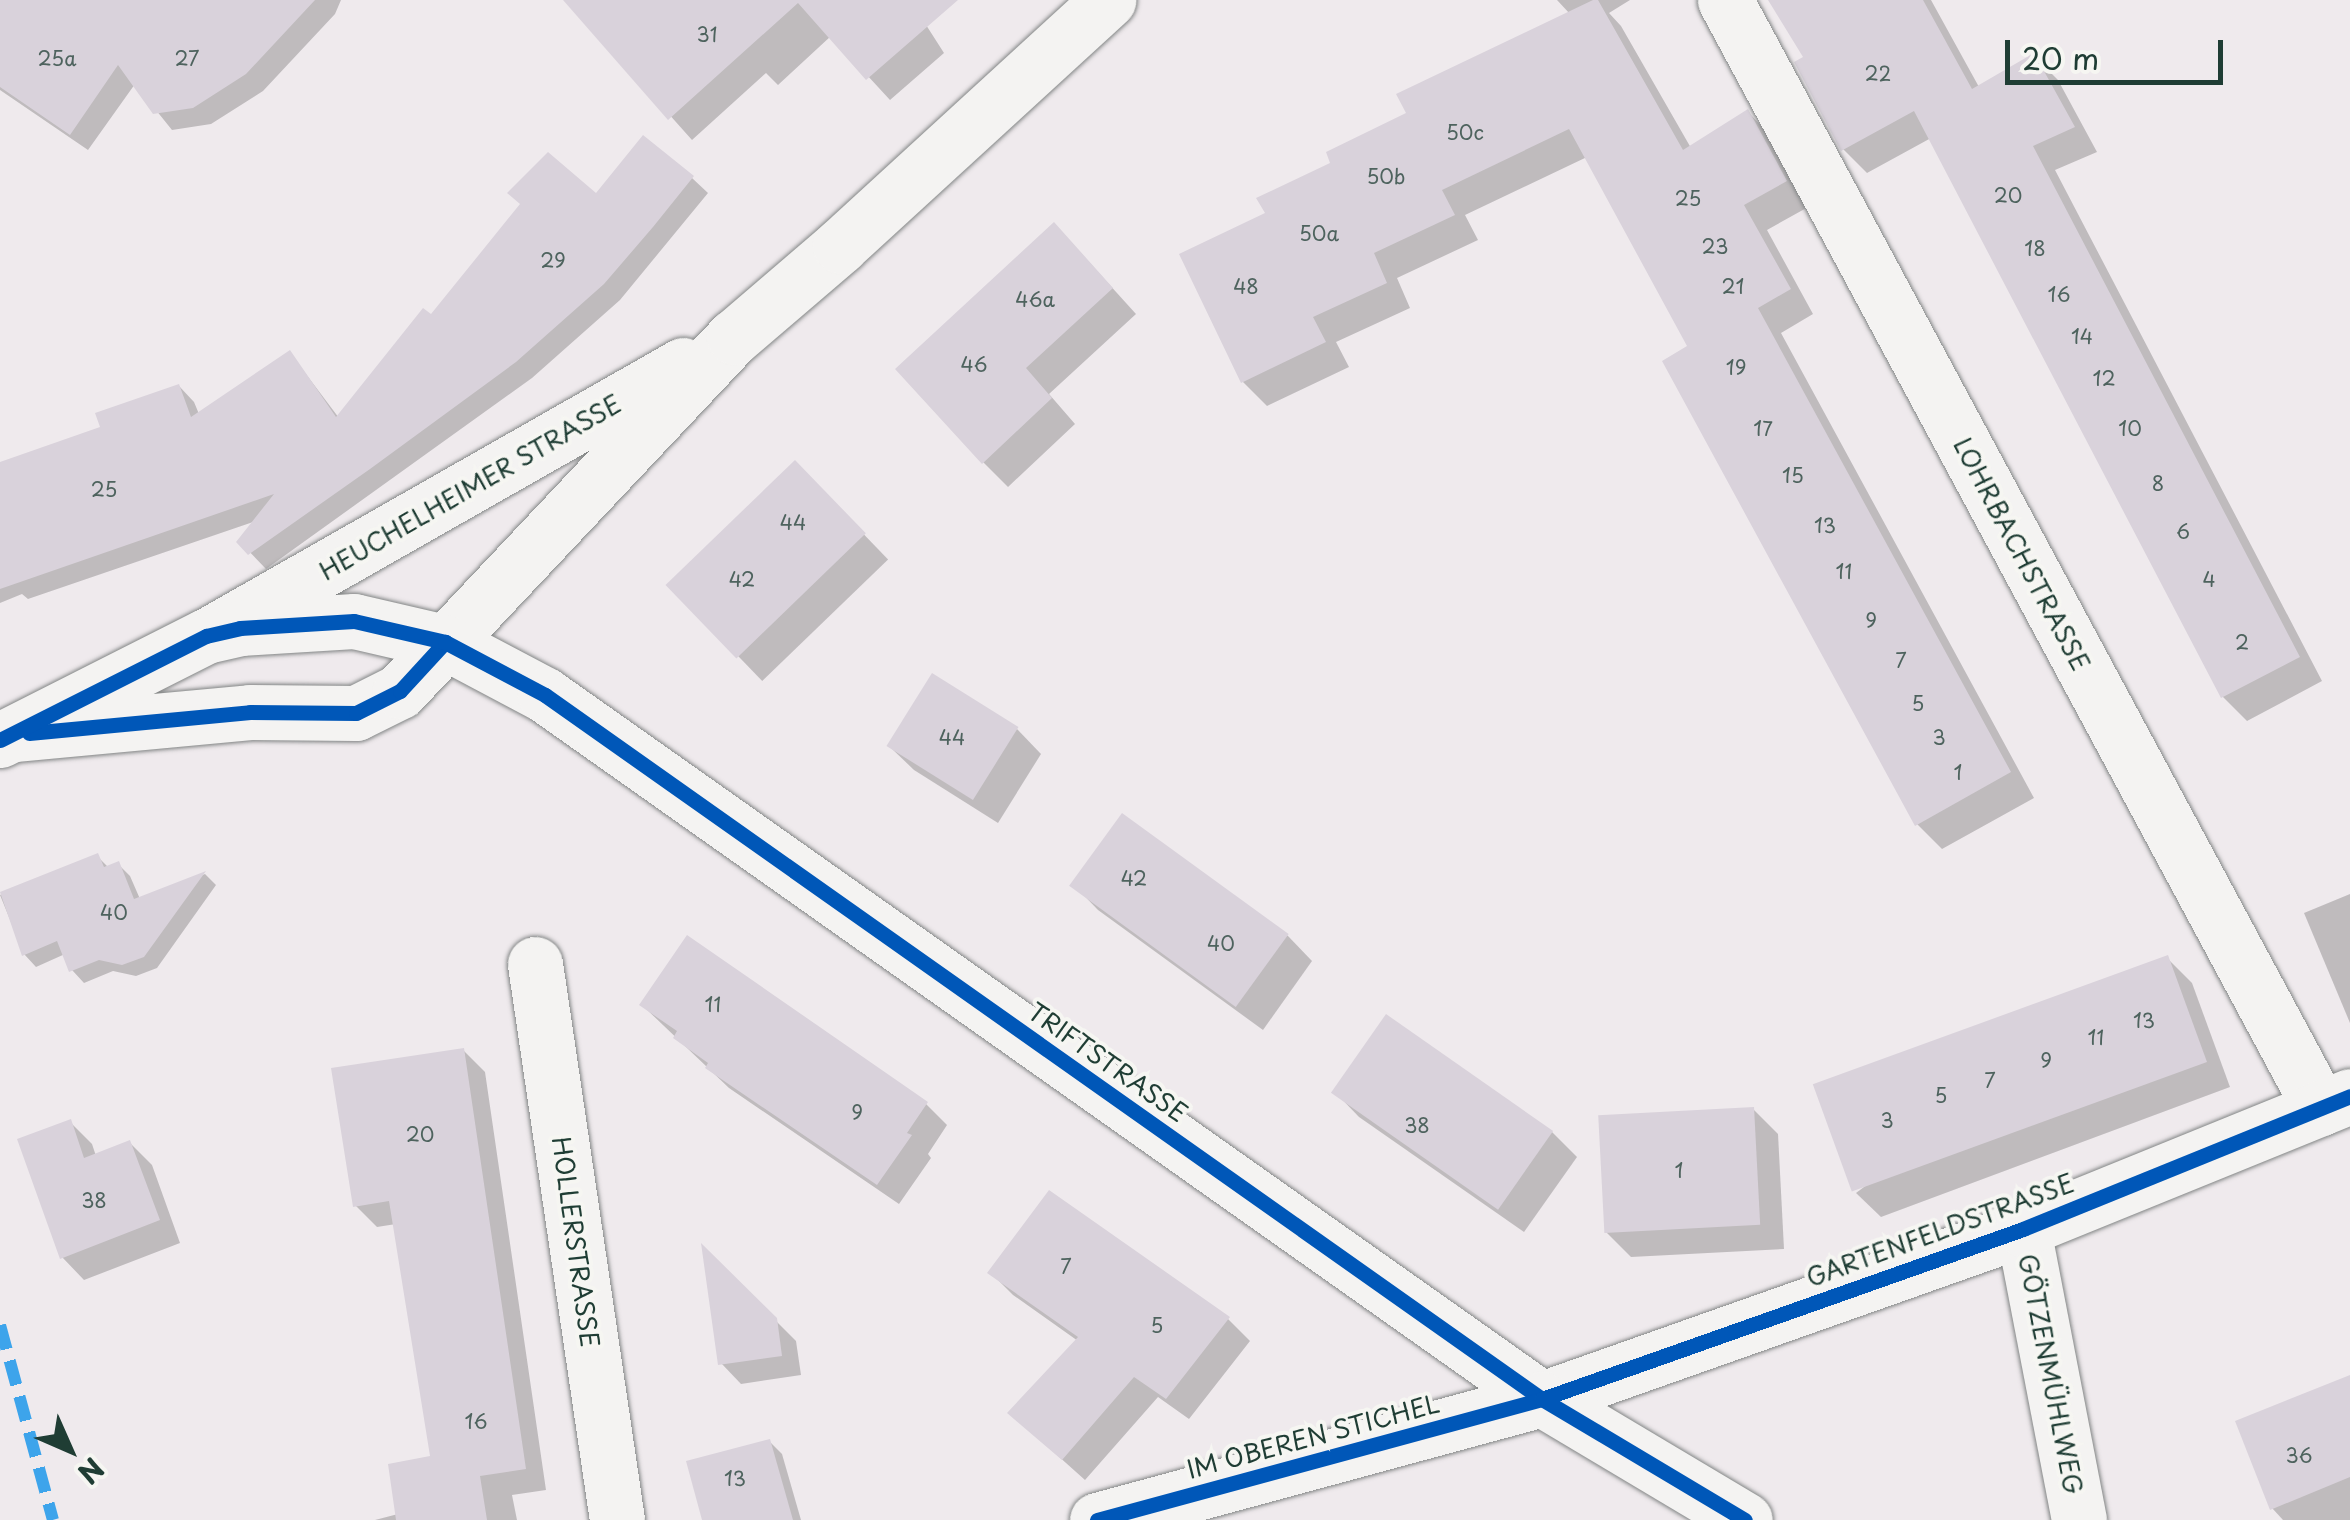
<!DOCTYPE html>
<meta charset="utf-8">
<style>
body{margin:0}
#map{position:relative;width:2350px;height:1520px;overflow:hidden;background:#efeaed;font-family:"Playpen Sans",sans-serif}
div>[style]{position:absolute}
.shadow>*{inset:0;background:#0003;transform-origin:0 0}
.building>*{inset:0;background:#d9d2db;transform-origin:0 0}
.roads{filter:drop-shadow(0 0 2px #828585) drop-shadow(0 0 2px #828585)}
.street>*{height:55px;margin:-27.5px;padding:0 27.5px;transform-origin:27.5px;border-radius:27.5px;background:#f4f3f2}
.secondary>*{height:55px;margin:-27.5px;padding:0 27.5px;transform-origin:27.5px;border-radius:27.5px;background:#f4f3f2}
.quiet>*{height:12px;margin-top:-6px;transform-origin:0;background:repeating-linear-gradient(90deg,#3da4eb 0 25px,transparent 0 37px)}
.cycleway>*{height:15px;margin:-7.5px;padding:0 7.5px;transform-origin:7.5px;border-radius:7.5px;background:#0057b8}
span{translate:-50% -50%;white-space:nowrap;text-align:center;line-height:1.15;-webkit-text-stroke:8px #f6f6f2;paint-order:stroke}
.number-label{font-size:20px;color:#4e635e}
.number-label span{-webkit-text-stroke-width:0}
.street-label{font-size:25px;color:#1f3d34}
.north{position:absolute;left:20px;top:1400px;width:100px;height:100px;-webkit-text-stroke:8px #f6f6f2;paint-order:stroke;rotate:135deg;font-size:28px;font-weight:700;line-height:40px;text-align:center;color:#1f3d34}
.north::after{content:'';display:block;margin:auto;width:35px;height:45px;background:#1f3d34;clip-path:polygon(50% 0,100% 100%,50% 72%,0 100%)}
.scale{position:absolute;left:2005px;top:40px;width:218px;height:45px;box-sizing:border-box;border:5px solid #1f3d34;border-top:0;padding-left:12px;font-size:30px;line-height:35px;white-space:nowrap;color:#1f3d34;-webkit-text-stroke:8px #f6f6f2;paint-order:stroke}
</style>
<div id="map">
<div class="shadow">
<div style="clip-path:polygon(0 0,341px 0,335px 14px,263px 91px,211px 124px,172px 130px,135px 84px,88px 150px,0 90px)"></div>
<div style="clip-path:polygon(567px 0,916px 0,912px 3px,944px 53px,890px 100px,831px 36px,778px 85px,766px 73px,692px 140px)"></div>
<div style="clip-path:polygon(1557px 0,1630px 0,1609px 13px,1621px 26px,1691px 148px,1748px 112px,1772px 137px,1810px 206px,1767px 230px,1813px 314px,1781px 333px,2034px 798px,1942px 849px,1917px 824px,1691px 347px,1587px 157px,1465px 215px,1478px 240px,1397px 278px,1410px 308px,1336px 342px,1349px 367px,1267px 406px,1243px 382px,1268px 215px,1334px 164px,1570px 14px)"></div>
<div style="clip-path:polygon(1771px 0,1931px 0,1979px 87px,2034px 56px,2058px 80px,2097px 152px,2055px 170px,2322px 681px,2247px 721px,2223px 697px,1931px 138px,1867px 173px,1843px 149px,1807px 57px)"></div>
<div style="clip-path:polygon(692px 178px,708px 193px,620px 300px,532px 378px,266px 569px,240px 542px,256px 521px,28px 599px,22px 594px,0 603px,0 465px,103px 429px,179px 386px,194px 402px,199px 414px,290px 353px,339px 418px,431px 317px,597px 197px)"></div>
<div style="clip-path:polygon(1078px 250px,1136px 314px,1049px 394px,1075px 424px,1008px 487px,983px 462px)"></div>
<div style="left:795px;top:463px;width:134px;height:175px;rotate:46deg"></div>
<div style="clip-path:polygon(1017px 729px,1041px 754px,998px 823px,914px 770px,889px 746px)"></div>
<div style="clip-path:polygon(1123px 817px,1288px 936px,1312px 961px,1263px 1030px,1098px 910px,1074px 885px)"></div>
<div style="clip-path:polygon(97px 856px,109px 868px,118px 864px,130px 876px,140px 899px,205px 874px,216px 885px,157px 968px,136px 976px,113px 971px,84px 983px,72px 970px,65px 954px,36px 967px,24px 954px,0 895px)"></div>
<div style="clip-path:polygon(2350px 894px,2350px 1023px,2304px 913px)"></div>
<div style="clip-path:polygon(2167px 958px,2192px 983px,2230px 1087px,1881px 1217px,1856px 1193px)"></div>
<div style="clip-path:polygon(642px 1005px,926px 1104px,947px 1125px,928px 1154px,931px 1158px,899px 1204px,729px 1088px)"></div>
<div style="clip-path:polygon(464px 1051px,485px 1072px,546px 1490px,512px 1495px,517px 1520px,375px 1520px,398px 1514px,433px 1458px,396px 1224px,377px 1227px,356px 1206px)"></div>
<div style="clip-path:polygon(1335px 1092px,1552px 1132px,1577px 1157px,1524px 1232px,1359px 1117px)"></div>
<div style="clip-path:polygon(1753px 1109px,1778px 1134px,1784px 1249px,1631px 1257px,1606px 1232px)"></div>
<div style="clip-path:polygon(70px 1122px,92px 1144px,96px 1156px,130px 1143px,152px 1165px,180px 1243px,84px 1280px,62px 1257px)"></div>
<div style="clip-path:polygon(721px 1266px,796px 1341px,801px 1375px,741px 1384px,721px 1363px)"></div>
<div style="clip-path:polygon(991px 1273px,1228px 1319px,1250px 1341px,1189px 1419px,1158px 1397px,1085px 1480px,1010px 1413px,1078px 1341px,1013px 1295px)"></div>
<div style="clip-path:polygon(2350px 1378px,2350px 1520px,2283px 1520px,2272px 1508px)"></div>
<div style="clip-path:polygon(770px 1442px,782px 1454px,801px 1520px,704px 1520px)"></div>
</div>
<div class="building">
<div style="clip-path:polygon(0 0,315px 0,246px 74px,193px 108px,153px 114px,118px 65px,70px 135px,0 87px)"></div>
<div style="clip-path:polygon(563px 0,958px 0,866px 80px,798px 3px,668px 120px)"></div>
<div style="clip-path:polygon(1593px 0,1598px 0,1683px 150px,1748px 109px,1787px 181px,1744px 205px,1791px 289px,1758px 308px,2011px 772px,1915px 826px,1662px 361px,1687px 346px,1569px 129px,1442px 190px,1455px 215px,1374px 253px,1387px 283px,1313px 317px,1326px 342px,1241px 383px,1179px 254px,1265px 213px,1256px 198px,1330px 163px,1326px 152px,1406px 113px,1396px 94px)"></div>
<div style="clip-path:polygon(1768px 0,1923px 0,1972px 89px,2034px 53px,2075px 127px,2033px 146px,2300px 657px,2221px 698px,1914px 111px,1841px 151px,1794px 62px,1803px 57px)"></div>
<div style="clip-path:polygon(643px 135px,694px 176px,653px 227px,604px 284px,516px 362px,370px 469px,248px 555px,236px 542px,274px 494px,0 589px,0 462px,100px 427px,95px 413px,179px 384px,191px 417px,290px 350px,336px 417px,423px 308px,431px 314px,520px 204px,507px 193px,548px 152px,596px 193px)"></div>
<div style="clip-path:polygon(1054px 222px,1113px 288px,1026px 368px,1052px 398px,982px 464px,895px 369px)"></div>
<div style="left:795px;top:460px;width:102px;height:180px;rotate:46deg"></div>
<div style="left:932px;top:673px;width:102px;height:86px;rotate:32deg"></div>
<div style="left:1122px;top:813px;width:206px;height:90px;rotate:36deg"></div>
<div style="clip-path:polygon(98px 853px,104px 867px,119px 861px,134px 899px,206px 871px,144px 957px,122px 965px,99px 960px,69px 972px,57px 941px,22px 956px,0 892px)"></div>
<div style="clip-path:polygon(687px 935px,928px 1102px,907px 1133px,912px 1135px,877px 1185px,705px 1068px,708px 1063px,673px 1038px,677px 1031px,639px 1005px)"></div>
<div style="left:2168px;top:955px;width:114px;height:378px;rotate:70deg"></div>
<div style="left:1386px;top:1014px;width:204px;height:96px;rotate:35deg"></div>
<div style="clip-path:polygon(464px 1048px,526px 1469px,480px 1476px,487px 1520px,396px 1520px,388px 1464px,430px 1456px,389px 1201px,353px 1207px,331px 1068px)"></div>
<div style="left:1754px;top:1107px;width:118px;height:156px;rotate:87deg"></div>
<div style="clip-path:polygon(71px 1119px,84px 1158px,130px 1140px,160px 1220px,60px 1259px,17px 1139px)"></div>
<div style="clip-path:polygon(1049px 1190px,1230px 1317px,1166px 1399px,1134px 1377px,1062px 1460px,1007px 1413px,1078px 1337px,987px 1273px)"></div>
<div style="clip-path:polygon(701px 1243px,777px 1318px,782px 1356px,718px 1365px)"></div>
<div style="clip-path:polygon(2350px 1375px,2350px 1477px,2270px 1510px,2235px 1421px)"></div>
<div style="clip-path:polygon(770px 1439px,793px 1520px,702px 1520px,686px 1461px)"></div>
</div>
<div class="roads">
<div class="street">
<div style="left:1725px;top:0;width:1258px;rotate:61.76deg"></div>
<div style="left:210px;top:634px;width:544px;rotate:-29.63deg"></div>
<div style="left:14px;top:734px;width:237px;rotate:-5.3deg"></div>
<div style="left:250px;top:712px;width:106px;rotate:0.5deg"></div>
<div style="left:356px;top:713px;width:49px;rotate:-26.6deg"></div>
<div style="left:400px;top:691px;width:487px;rotate:-46.7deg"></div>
<div style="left:734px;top:337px;width:140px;rotate:-40.6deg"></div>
<div style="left:840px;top:246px;width:364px;rotate:-42.5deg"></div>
<div style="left:535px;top:964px;width:562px;rotate:81.61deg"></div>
<div style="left:2023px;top:1229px;width:296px;rotate:79.1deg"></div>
<div style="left:1097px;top:1520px;width:461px;rotate:-15.2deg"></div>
<div style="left:1542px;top:1399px;width:510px;rotate:-19.46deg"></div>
<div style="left:2023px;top:1229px;width:353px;rotate:-22.1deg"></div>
</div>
<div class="secondary">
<div style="left:0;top:740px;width:231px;rotate:-26.8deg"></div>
<div style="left:206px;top:636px;width:35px;rotate:-13deg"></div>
<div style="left:240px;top:628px;width:114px;rotate:-3.5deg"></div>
<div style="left:354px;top:621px;width:93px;rotate:13deg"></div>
<div style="left:445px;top:642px;width:113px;rotate:27.9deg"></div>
<div style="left:545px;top:695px;width:1221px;rotate:35.23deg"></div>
<div style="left:1542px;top:1399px;width:236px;rotate:30.8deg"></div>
</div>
</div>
<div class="quiet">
<div style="left:0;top:1325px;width:202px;rotate:74.8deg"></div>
</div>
<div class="cycleway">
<div style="left:29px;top:733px;width:222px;rotate:-5.4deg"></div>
<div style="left:250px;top:712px;width:106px;rotate:0.5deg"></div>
<div style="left:356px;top:713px;width:49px;rotate:-26.6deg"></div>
<div style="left:400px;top:691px;width:67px;rotate:-47.4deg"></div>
<div style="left:0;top:740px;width:231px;rotate:-26.8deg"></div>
<div style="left:206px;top:636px;width:35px;rotate:-13deg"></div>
<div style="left:240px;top:628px;width:114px;rotate:-3.5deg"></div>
<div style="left:354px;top:621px;width:93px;rotate:13deg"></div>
<div style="left:445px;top:642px;width:113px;rotate:27.9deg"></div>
<div style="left:545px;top:695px;width:1221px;rotate:35.23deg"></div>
<div style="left:1542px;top:1399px;width:236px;rotate:30.8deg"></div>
<div style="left:1097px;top:1520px;width:461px;rotate:-15.2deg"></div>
<div style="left:1542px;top:1399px;width:510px;rotate:-19.46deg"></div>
<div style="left:2023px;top:1229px;width:353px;rotate:-22.1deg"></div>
</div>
<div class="number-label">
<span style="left:707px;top:34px">31</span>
<span style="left:57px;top:58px">25a</span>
<span style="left:187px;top:58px">27</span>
<span style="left:1878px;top:73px">22</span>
<span style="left:1465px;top:132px">50c</span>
<span style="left:1386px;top:176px">50b</span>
<span style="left:2008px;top:195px">20</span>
<span style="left:1688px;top:198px">25</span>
<span style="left:1319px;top:233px">50a</span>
<span style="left:1715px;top:246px">23</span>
<span style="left:2035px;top:248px">18</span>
<span style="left:553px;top:260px">29</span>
<span style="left:1246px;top:286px">48</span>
<span style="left:1733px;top:286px">21</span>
<span style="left:2059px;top:294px">16</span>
<span style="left:1035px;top:299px">46a</span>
<span style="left:2082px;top:336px">14</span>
<span style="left:974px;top:364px">46</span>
<span style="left:1736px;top:367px">19</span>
<span style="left:2104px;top:378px">12</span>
<span style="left:1763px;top:428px">17</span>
<span style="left:2130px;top:428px">10</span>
<span style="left:1793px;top:475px">15</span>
<span style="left:2158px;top:483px">8</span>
<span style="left:104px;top:489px">25</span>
<span style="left:793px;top:522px">44</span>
<span style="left:1825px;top:525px">13</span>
<span style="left:2183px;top:531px">6</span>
<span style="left:1844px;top:571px">11</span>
<span style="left:742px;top:579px">42</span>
<span style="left:2209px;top:579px">4</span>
<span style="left:1871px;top:620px">9</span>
<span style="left:2242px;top:642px">2</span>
<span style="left:1901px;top:660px">7</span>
<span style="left:1918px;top:703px">5</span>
<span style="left:952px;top:737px">44</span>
<span style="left:1939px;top:737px">3</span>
<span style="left:1958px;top:772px">1</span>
<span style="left:1134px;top:878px">42</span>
<span style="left:114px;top:912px">40</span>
<span style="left:1221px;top:943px">40</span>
<span style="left:713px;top:1004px">11</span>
<span style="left:2144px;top:1020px">13</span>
<span style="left:2096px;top:1037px">11</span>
<span style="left:2046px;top:1060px">9</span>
<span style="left:1990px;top:1080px">7</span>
<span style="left:1941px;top:1095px">5</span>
<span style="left:857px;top:1112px">9</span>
<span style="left:1887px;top:1120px">3</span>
<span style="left:1417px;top:1125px">38</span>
<span style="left:420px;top:1134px">20</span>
<span style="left:1679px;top:1170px">1</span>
<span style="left:94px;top:1200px">38</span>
<span style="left:1066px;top:1266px">7</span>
<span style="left:1157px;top:1325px">5</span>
<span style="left:476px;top:1421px">16</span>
<span style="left:2299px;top:1455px">36</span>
<span style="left:735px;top:1478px">13</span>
</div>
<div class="street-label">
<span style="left:470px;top:487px;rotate:-30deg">HEUCHELHEIMER STRASSE</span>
<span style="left:2022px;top:554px;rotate:62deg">LOHRBACHSTRASSE</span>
<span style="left:1108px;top:1062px;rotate:35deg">TRIFTSTRASSE</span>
<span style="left:1940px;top:1230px;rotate:-20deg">GARTENFELDSTRASSE</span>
<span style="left:576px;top:1242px;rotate:82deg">HOLLERSTRASSE</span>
<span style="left:2051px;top:1374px;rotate:79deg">GÖTZENMÜHLWEG</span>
<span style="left:1313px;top:1436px;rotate:-15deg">IM OBEREN STICHEL</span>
</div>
<div class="north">N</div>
<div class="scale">20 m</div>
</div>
